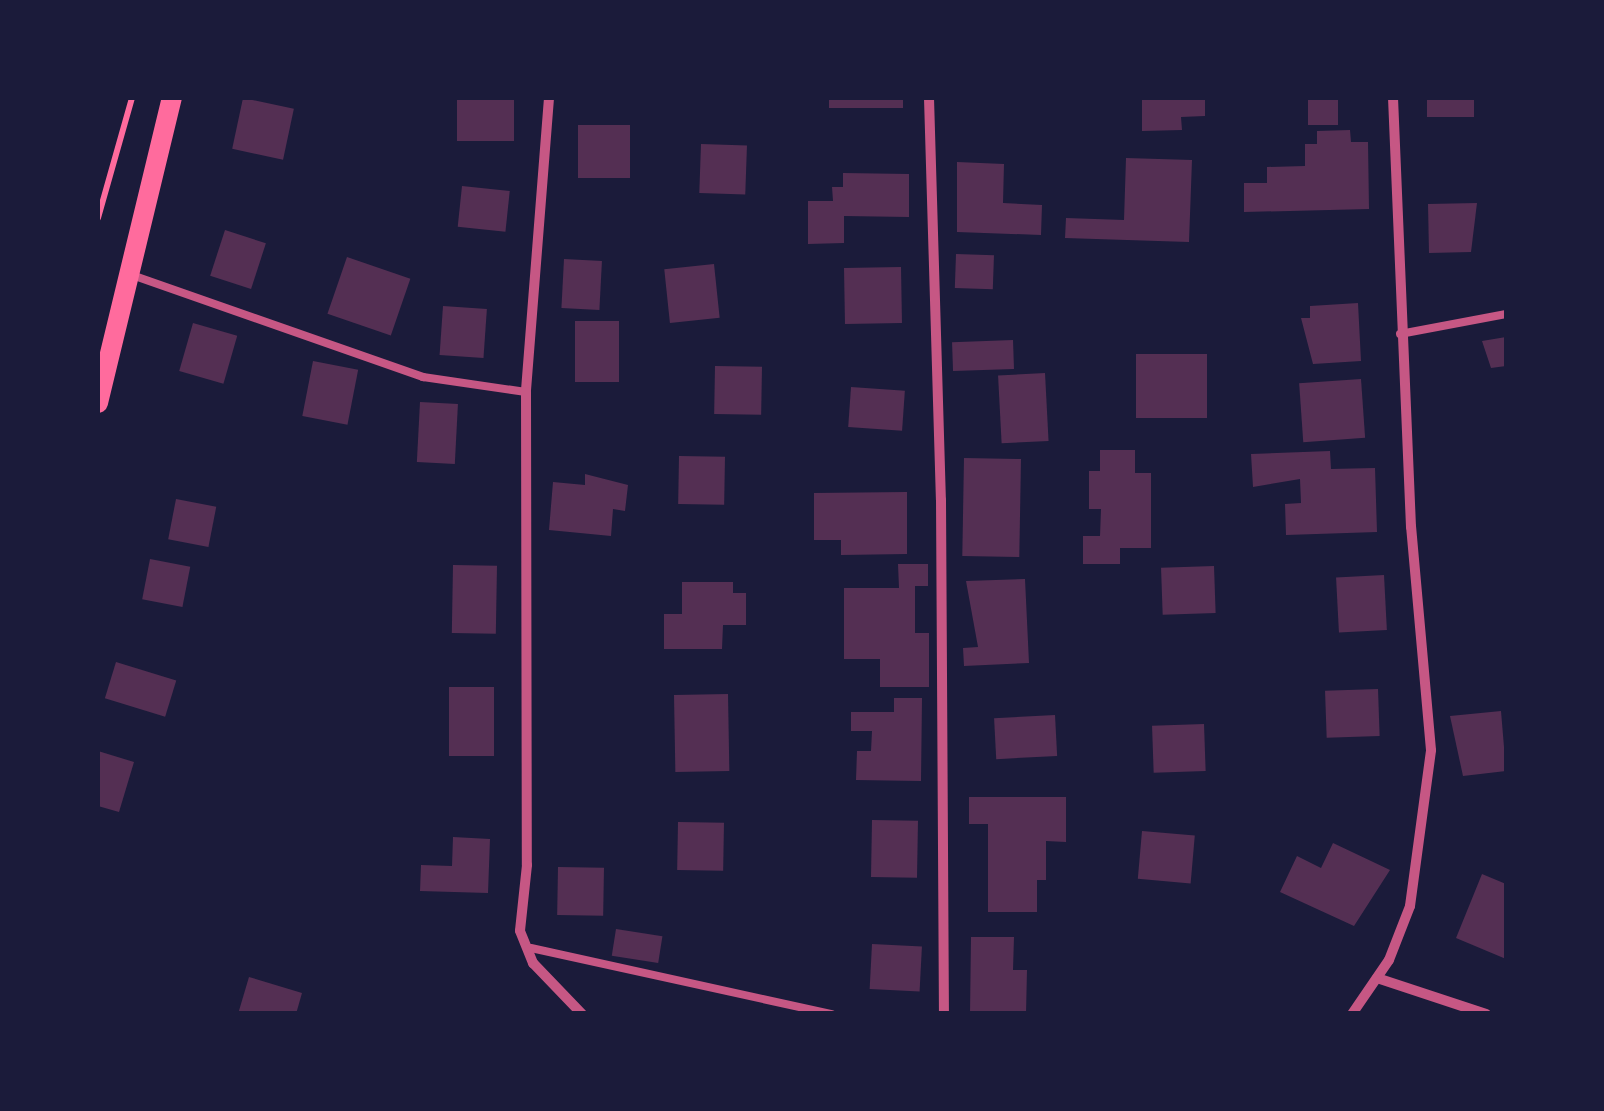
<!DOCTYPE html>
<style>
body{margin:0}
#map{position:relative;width:1604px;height:1111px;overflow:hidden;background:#1b1b3a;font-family:"Sofia Sans Condensed",sans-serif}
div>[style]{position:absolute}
.building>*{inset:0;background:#542f53;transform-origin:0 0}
.path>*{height:6px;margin:-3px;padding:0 3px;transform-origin:3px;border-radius:3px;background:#ff6b9d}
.service>*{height:8px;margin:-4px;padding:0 4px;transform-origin:4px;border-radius:4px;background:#c65784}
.minor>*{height:10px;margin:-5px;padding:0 5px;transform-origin:5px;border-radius:5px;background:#c65784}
.secondary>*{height:20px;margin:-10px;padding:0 10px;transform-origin:10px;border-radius:10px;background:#ff6b9d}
span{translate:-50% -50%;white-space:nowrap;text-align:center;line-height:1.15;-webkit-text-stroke:8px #1b1b3a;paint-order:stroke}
.frame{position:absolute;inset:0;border:100px solid #1b1b3a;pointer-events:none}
</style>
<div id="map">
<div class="building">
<div style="left:243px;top:98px;width:52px;height:52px;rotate:12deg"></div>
<div style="left:457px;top:98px;width:57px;height:43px"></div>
<div style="left:829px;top:98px;width:74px;height:10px"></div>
<div style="clip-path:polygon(1142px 98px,1205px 98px,1205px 116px,1181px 117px,1182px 130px,1142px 131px)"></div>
<div style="left:1308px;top:98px;width:30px;height:27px"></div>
<div style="left:1427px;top:98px;width:47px;height:19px"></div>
<div style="left:578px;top:125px;width:52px;height:53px"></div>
<div style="clip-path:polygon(1350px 130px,1351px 142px,1368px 142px,1369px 209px,1244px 212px,1244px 183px,1267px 183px,1267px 167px,1305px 166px,1305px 144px,1317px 144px,1317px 131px)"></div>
<div style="left:701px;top:144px;width:46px;height:49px;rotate:2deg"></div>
<div style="clip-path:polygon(1126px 158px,1192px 160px,1189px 242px,1065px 238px,1066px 218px,1124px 220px)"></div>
<div style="clip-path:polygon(957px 162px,1004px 164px,1003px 203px,1042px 205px,1041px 235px,957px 232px)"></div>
<div style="clip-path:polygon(843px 173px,909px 174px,909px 217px,844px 216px,844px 243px,808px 244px,808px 201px,833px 201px,832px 187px,843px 187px)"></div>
<div style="left:462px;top:186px;width:48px;height:41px;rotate:6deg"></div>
<div style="clip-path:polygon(1477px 203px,1471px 252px,1429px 253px,1428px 204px)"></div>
<div style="left:225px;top:230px;width:43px;height:48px;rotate:18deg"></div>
<div style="left:956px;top:254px;width:38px;height:34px;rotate:2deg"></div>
<div style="left:347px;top:257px;width:67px;height:60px;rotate:19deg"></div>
<div style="left:564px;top:259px;width:38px;height:49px;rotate:3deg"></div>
<div style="left:714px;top:264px;width:54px;height:50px;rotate:84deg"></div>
<div style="left:901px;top:267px;width:56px;height:57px;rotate:89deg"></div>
<div style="clip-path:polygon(1358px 303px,1361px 361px,1313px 364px,1301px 318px,1310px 318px,1310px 306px)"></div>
<div style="left:443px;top:306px;width:44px;height:49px;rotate:4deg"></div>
<div style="left:575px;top:321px;width:44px;height:61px"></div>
<div style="left:193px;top:323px;width:46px;height:50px;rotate:16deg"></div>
<div style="clip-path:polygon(1506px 337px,1506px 366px,1491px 368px,1482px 341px)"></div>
<div style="left:1013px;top:340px;width:29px;height:61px;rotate:88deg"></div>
<div style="left:1136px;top:354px;width:71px;height:64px"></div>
<div style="left:313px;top:361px;width:46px;height:56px;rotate:11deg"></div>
<div style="left:715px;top:366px;width:47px;height:48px;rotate:1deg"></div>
<div style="left:1045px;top:373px;width:68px;height:47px;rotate:87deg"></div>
<div style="left:1361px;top:379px;width:59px;height:62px;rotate:86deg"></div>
<div style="left:851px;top:387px;width:54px;height:40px;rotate:4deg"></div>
<div style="left:420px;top:402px;width:38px;height:60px;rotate:3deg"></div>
<div style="clip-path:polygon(1100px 450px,1135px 450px,1135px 473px,1151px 473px,1151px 548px,1120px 548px,1120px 564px,1083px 564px,1083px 536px,1100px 536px,1101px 509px,1089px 509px,1089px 471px,1100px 471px)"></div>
<div style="clip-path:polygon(1330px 451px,1331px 469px,1375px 468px,1377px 532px,1286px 535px,1285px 504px,1301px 503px,1300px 479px,1253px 487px,1251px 454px)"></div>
<div style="left:679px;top:456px;width:46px;height:48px;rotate:1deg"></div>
<div style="left:964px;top:458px;width:57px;height:98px;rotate:1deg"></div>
<div style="clip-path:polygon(585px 474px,628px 485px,625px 511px,613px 509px,611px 536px,549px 530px,553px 482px,585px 485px)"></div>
<div style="clip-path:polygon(907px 492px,907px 554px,841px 555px,841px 540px,814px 540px,814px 493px)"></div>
<div style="left:176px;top:499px;width:41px;height:41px;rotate:11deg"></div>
<div style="left:150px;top:559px;width:41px;height:41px;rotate:11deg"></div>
<div style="clip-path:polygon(898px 564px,928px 564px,928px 586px,915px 586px,915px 633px,929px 633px,929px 687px,880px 687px,880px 659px,844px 659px,844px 588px,899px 588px)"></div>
<div style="left:453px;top:565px;width:44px;height:68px;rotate:1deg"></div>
<div style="left:1214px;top:566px;width:47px;height:53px;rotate:88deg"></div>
<div style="left:1384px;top:575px;width:55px;height:48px;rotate:87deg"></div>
<div style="clip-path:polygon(1025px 579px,1029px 663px,964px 666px,963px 648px,978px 647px,966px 581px)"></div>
<div style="clip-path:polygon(682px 582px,733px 582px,733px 593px,746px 593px,746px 625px,723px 625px,722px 649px,664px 649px,664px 614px,682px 614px)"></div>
<div style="left:116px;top:662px;width:63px;height:38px;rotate:17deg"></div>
<div style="left:449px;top:687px;width:45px;height:69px"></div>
<div style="left:1378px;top:689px;width:47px;height:53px;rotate:88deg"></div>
<div style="left:728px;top:694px;width:77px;height:54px;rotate:89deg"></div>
<div style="clip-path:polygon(894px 698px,922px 698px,921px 781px,856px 780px,857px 751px,871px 751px,872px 731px,851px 731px,851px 712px,894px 712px)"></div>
<div style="clip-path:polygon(1501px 711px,1506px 771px,1463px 776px,1450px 716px)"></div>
<div style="left:1055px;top:715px;width:41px;height:61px;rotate:87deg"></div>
<div style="left:1204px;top:724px;width:47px;height:52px;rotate:88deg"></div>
<div style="clip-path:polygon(98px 751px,134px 762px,119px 812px,98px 806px)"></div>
<div style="clip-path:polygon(969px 797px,1066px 797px,1066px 842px,1046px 841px,1046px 880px,1037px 880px,1037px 912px,988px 912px,988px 824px,969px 824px)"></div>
<div style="left:872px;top:820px;width:46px;height:57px;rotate:1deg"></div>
<div style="left:678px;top:822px;width:46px;height:48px;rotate:1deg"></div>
<div style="left:1142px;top:831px;width:53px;height:48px;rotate:5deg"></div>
<div style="clip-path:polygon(453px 837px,490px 839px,488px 893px,420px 891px,421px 865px,452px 866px)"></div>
<div style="clip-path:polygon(1333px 843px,1390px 870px,1354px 926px,1280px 892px,1297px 856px,1321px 868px)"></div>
<div style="left:558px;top:867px;width:46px;height:48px;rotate:1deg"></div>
<div style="clip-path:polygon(1482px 874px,1506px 884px,1506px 959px,1456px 938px)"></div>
<div style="left:616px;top:929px;width:47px;height:27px;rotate:9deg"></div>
<div style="clip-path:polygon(971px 937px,1014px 937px,1013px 970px,1027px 970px,1026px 1014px,970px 1014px)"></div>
<div style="left:872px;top:944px;width:50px;height:45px;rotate:3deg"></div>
<div style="clip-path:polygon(249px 977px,302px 993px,296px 1014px,238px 1014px)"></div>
</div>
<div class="path">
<div style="left:98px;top:218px;width:125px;rotate:-74.2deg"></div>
</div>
<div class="service">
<div style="left:129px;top:274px;width:312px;rotate:19.3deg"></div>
<div style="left:423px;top:377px;width:104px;rotate:8.3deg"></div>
<div style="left:1400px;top:334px;width:108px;rotate:-10.7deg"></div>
<div style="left:531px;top:948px;width:308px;rotate:12.4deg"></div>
</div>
<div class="minor">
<div style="left:549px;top:98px;width:295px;rotate:94.5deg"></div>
<div style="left:526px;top:392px;width:473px;rotate:89.9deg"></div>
<div style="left:527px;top:865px;width:66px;rotate:96.1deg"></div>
<div style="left:520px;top:931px;width:35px;rotate:68deg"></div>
<div style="left:533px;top:963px;width:71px;rotate:46.1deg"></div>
<div style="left:929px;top:98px;width:402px;rotate:88.3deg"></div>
<div style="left:941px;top:500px;width:514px;rotate:89.67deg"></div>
<div style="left:1377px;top:978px;width:115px;rotate:18.3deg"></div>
<div style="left:1352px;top:1014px;width:65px;rotate:-55.6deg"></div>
<div style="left:1389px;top:960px;width:58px;rotate:-68.7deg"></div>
<div style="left:1410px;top:906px;width:157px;rotate:-82.3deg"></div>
<div style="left:1431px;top:750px;width:224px;rotate:-95.1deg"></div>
<div style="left:1411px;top:527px;width:429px;rotate:-92.4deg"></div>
</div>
<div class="secondary">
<div style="left:98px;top:403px;width:314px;rotate:-76.4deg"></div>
</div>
<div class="frame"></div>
</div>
